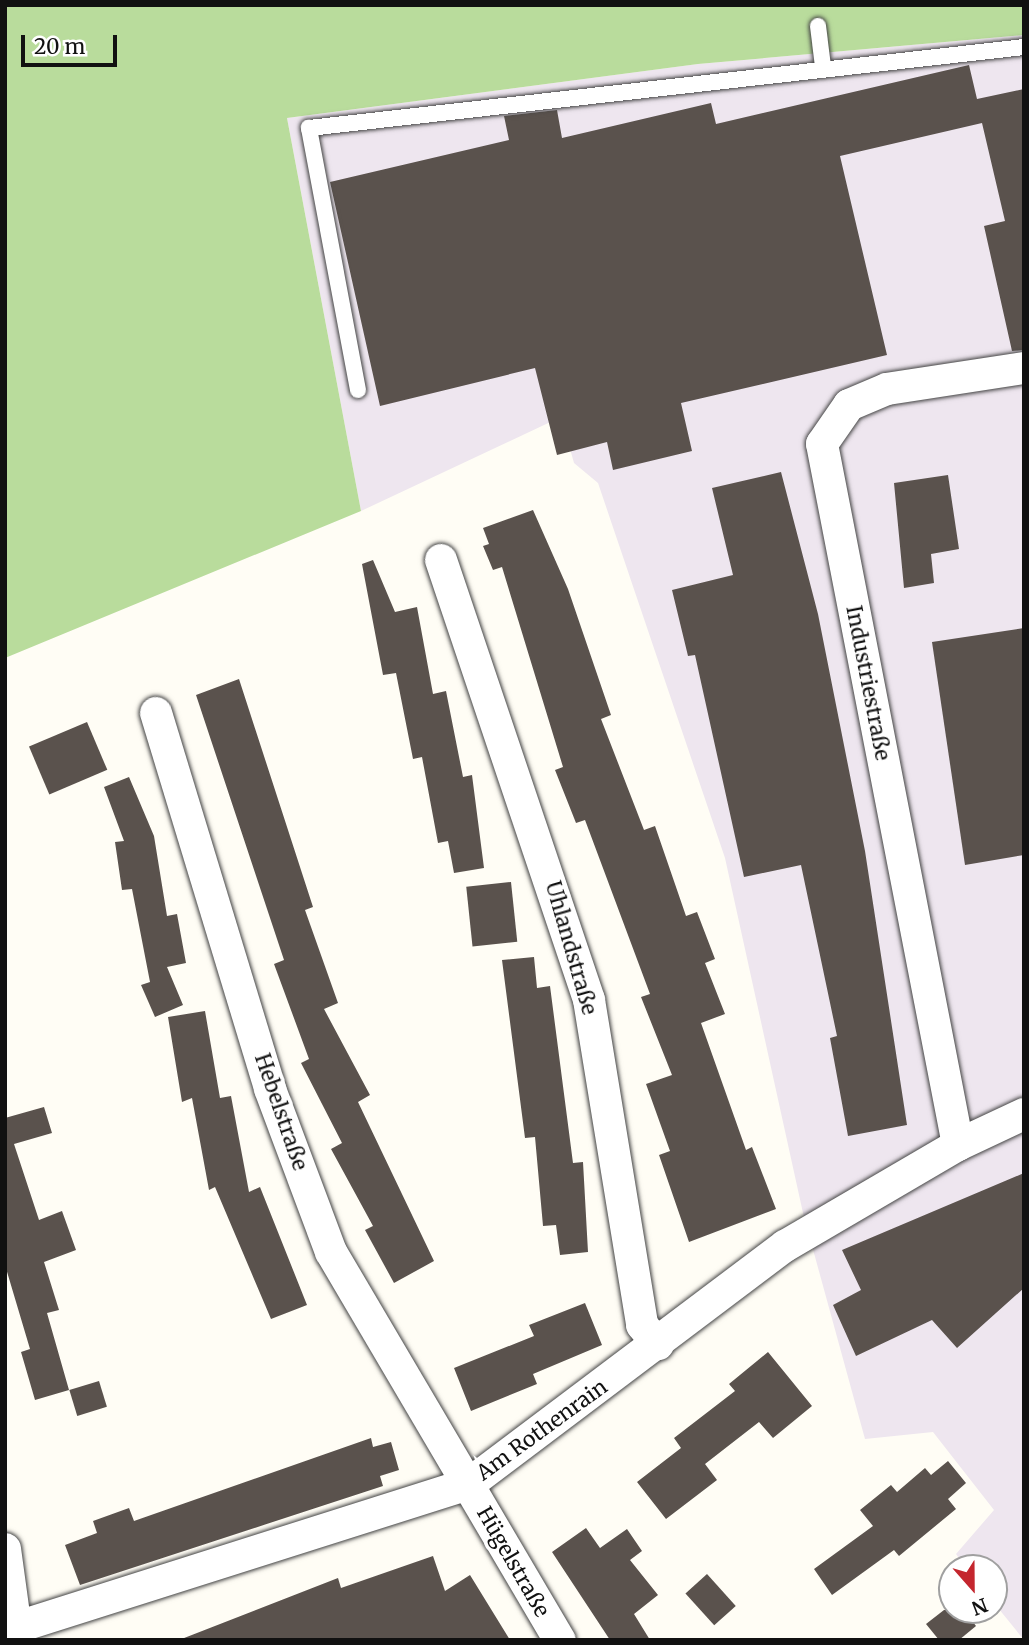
<!DOCTYPE html>
<meta charset="utf-8">
<style>
body{margin:0}
#map{position:relative;width:1029px;height:1645px;overflow:hidden;background:#fffdf5;font-family:Merriweather,serif}
div>[style]{position:absolute}
.industrial>*{inset:0;background:#eee6ef}
.forest>*{inset:0;background:#b9dc9c}
.building>*{inset:0;background:#5a524d;transform-origin:0 0}
.roads{filter:drop-shadow(0 0 2px #444) drop-shadow(0 0 2px #444)}
.lane>*{height:16px;margin:-8px;padding:0 8px;transform-origin:8px;border-radius:8px;background:#fff}
.street>*{height:32px;margin:-16px;padding:0 16px;transform-origin:16px;border-radius:16px;background:#fff}
span{translate:-50% -50%;white-space:nowrap;text-align:center;line-height:1.15;-webkit-text-stroke:7px #fff;paint-order:stroke}
.street-label{font-size:21px;color:#111}
.frame{position:absolute;inset:0;border:7px solid #111;pointer-events:none}
.north{position:absolute;left:938px;top:1554px;width:70px;height:70px;box-sizing:border-box;background:#fff;border:2px solid #a0a0a0;border-radius:50%;rotate:159deg;font-size:19px;font-weight:700;line-height:28px;text-align:center;color:#111}
.north::after{content:'';display:block;margin:auto;width:24px;height:32px;background:#c4262e;clip-path:polygon(50% 0,100% 100%,50% 72%,0 100%)}
.scale{position:absolute;left:21px;top:35px;width:96px;height:32px;box-sizing:border-box;border:4px solid #111;border-top:0;padding-left:9px;font-size:21px;line-height:24px;white-space:nowrap;color:#111;-webkit-text-stroke:5px #fff;paint-order:stroke}
</style>
<div id="map">
<div class="industrial">
<div style="clip-path:polygon(1024px 35px,1024px 1640px,994px 1603px,994px 1568px,966px 1568px,956px 1554px,994px 1510px,933px 1432px,865px 1439px,803px 1213px,725px 858px,598px 483px,574px 463px,561px 417px,361px 511px,287px 118px,698px 64px)"></div>
</div>
<div class="forest">
<div style="clip-path:polygon(5px 5px,1024px 5px,1024px 35px,698px 64px,287px 118px,361px 511px,5px 658px)"></div>
</div>
<div class="building">
<div style="clip-path:polygon(969px 65px,977px 99px,1024px 89px,1024px 350px,1012px 351px,984px 226px,1005px 221px,982px 123px,840px 156px,887px 355px,681px 403px,692px 451px,613px 470px,607px 442px,557px 455px,535px 368px,380px 406px,330px 182px,509px 140px,504px 116px,557px 110px,562px 138px,711px 103px,716px 124px)"></div>
<div style="clip-path:polygon(781px 472px,818px 614px,865px 851px,907px 1125px,848px 1136px,830px 1038px,837px 1036px,801px 865px,744px 877px,695px 655px,688px 656px,672px 590px,733px 575px,712px 488px)"></div>
<div style="clip-path:polygon(948px 475px,959px 549px,931px 554px,934px 583px,904px 588px,894px 483px)"></div>
<div style="clip-path:polygon(533px 510px,568px 589px,611px 715px,601px 719px,644px 830px,655px 826px,686px 916px,697px 912px,715px 959px,705px 963px,725px 1014px,701px 1023px,746px 1150px,752px 1147px,776px 1209px,689px 1242px,659px 1155px,670px 1151px,646px 1084px,672px 1075px,641px 997px,650px 994px,585px 820px,576px 823px,555px 770px,563px 767px,502px 567px,493px 570px,483px 546px,489px 544px,483px 528px)"></div>
<div style="clip-path:polygon(373px 560px,395px 612px,417px 607px,433px 694px,446px 691px,463px 777px,472px 775px,484px 868px,454px 873px,448px 841px,438px 843px,422px 757px,413px 759px,396px 673px,383px 675px,362px 564px)"></div>
<div style="clip-path:polygon(1024px 628px,1024px 855px,965px 865px,932px 642px)"></div>
<div style="clip-path:polygon(239px 679px,313px 907px,305px 910px,338px 1003px,324px 1009px,370px 1095px,358px 1102px,434px 1261px,394px 1283px,365px 1230px,373px 1226px,331px 1149px,342px 1143px,301px 1063px,309px 1059px,274px 964px,284px 960px,196px 695px)"></div>
<div style="left:87px;top:722px;width:52px;height:63px;rotate:67deg"></div>
<div style="clip-path:polygon(129px 777px,154px 836px,167px 916px,177px 914px,186px 963px,167px 967px,183px 1005px,155px 1017px,141px 985px,150px 982px,132px 889px,122px 890px,115px 842px,124px 841px,104px 787px)"></div>
<div style="left:511px;top:882px;width:60px;height:45px;rotate:84deg"></div>
<div style="clip-path:polygon(534px 957px,537px 988px,550px 986px,573px 1163px,583px 1162px,588px 1252px,560px 1255px,556px 1225px,543px 1226px,535px 1137px,525px 1138px,502px 960px)"></div>
<div style="clip-path:polygon(205px 1011px,220px 1098px,231px 1096px,249px 1192px,260px 1187px,307px 1305px,271px 1319px,215px 1187px,209px 1190px,192px 1098px,182px 1102px,168px 1017px)"></div>
<div style="clip-path:polygon(44px 1107px,52px 1133px,14px 1144px,39px 1220px,62px 1211px,76px 1250px,44px 1262px,59px 1310px,47px 1313px,69px 1390px,35px 1400px,21px 1352px,30px 1349px,5px 1265px,5px 1118px)"></div>
<div style="clip-path:polygon(1024px 1173px,1024px 1288px,957px 1348px,932px 1320px,856px 1356px,833px 1305px,861px 1290px,842px 1250px)"></div>
<div style="clip-path:polygon(585px 1303px,602px 1345px,533px 1374px,537px 1384px,471px 1411px,454px 1368px,534px 1336px,529px 1325px)"></div>
<div style="clip-path:polygon(768px 1352px,812px 1406px,773px 1438px,759px 1422px,705px 1464px,717px 1480px,666px 1519px,637px 1482px,681px 1448px,674px 1438px,735px 1391px,729px 1384px)"></div>
<div style="left:99px;top:1381px;width:27px;height:31px;rotate:73deg"></div>
<div style="clip-path:polygon(371px 1438px,373px 1447px,391px 1442px,399px 1470px,380px 1476px,383px 1486px,80px 1585px,65px 1545px,97px 1533px,93px 1521px,129px 1508px,134px 1521px)"></div>
<div style="clip-path:polygon(948px 1461px,966px 1483px,948px 1499px,956px 1509px,899px 1556px,894px 1550px,832px 1595px,814px 1569px,873px 1526px,860px 1510px,891px 1485px,897px 1492px,925px 1468px,931px 1475px)"></div>
<div style="clip-path:polygon(586px 1528px,600px 1548px,627px 1529px,642px 1551px,630px 1560px,658px 1595px,634px 1614px,650px 1640px,610px 1640px,552px 1552px)"></div>
<div style="clip-path:polygon(433px 1556px,445px 1591px,470px 1575px,510px 1640px,179px 1640px,338px 1578px,341px 1588px)"></div>
<div style="left:707px;top:1574px;width:43px;height:29px;rotate:48deg"></div>
<div style="clip-path:polygon(944px 1610px,964px 1610px,976px 1626px,959px 1640px,939px 1640px,926px 1624px)"></div>
</div>
<div class="roads">
<div class="lane">
<div style="left:818px;top:26px;width:39px;rotate:83deg"></div>
<div style="left:358px;top:390px;width:267px;rotate:-100.6deg"></div>
<div style="left:309px;top:128px;width:720px;rotate:-6.46deg"></div>
</div>
<div class="street">
<div style="left:441px;top:560px;width:464px;rotate:71.4deg"></div>
<div style="left:589px;top:1000px;width:329px;rotate:80.7deg"></div>
<div style="left:642px;top:1325px;width:25px;rotate:50deg"></div>
<div style="left:156px;top:713px;width:393px;rotate:73.1deg"></div>
<div style="left:270px;top:1089px;width:174px;rotate:69.5deg"></div>
<div style="left:331px;top:1252px;width:451px;rotate:59.5deg"></div>
<div style="left:958px;top:1145px;width:714px;rotate:-100.98deg"></div>
<div style="left:822px;top:444px;width:47px;rotate:-55.3deg"></div>
<div style="left:849px;top:405px;width:41px;rotate:-22.8deg"></div>
<div style="left:887px;top:389px;width:139px;rotate:-8.7deg"></div>
<div style="left:5px;top:1549px;width:81px;rotate:82.2deg"></div>
<div style="left:5px;top:1631px;width:487px;rotate:-17.6deg"></div>
<div style="left:469px;top:1484px;width:396px;rotate:-37deg"></div>
<div style="left:785px;top:1246px;width:200px;rotate:-30.3deg"></div>
<div style="left:958px;top:1145px;width:73px;rotate:-25.2deg"></div>
</div>
</div>
<div class="street-label">
<span style="left:868px;top:683px;rotate:79deg">Industriestraße</span>
<span style="left:571px;top:948px;rotate:74deg">Uhlandstraße</span>
<span style="left:281px;top:1112px;rotate:71deg">Hebelstraße</span>
<span style="left:542px;top:1430px;rotate:-36deg">Am Rothenrain</span>
<span style="left:513px;top:1562px;rotate:60deg">Hügelstraße</span>
</div>
<div class="frame"></div>
<div class="north">N</div>
<div class="scale">20 m</div>
</div>
